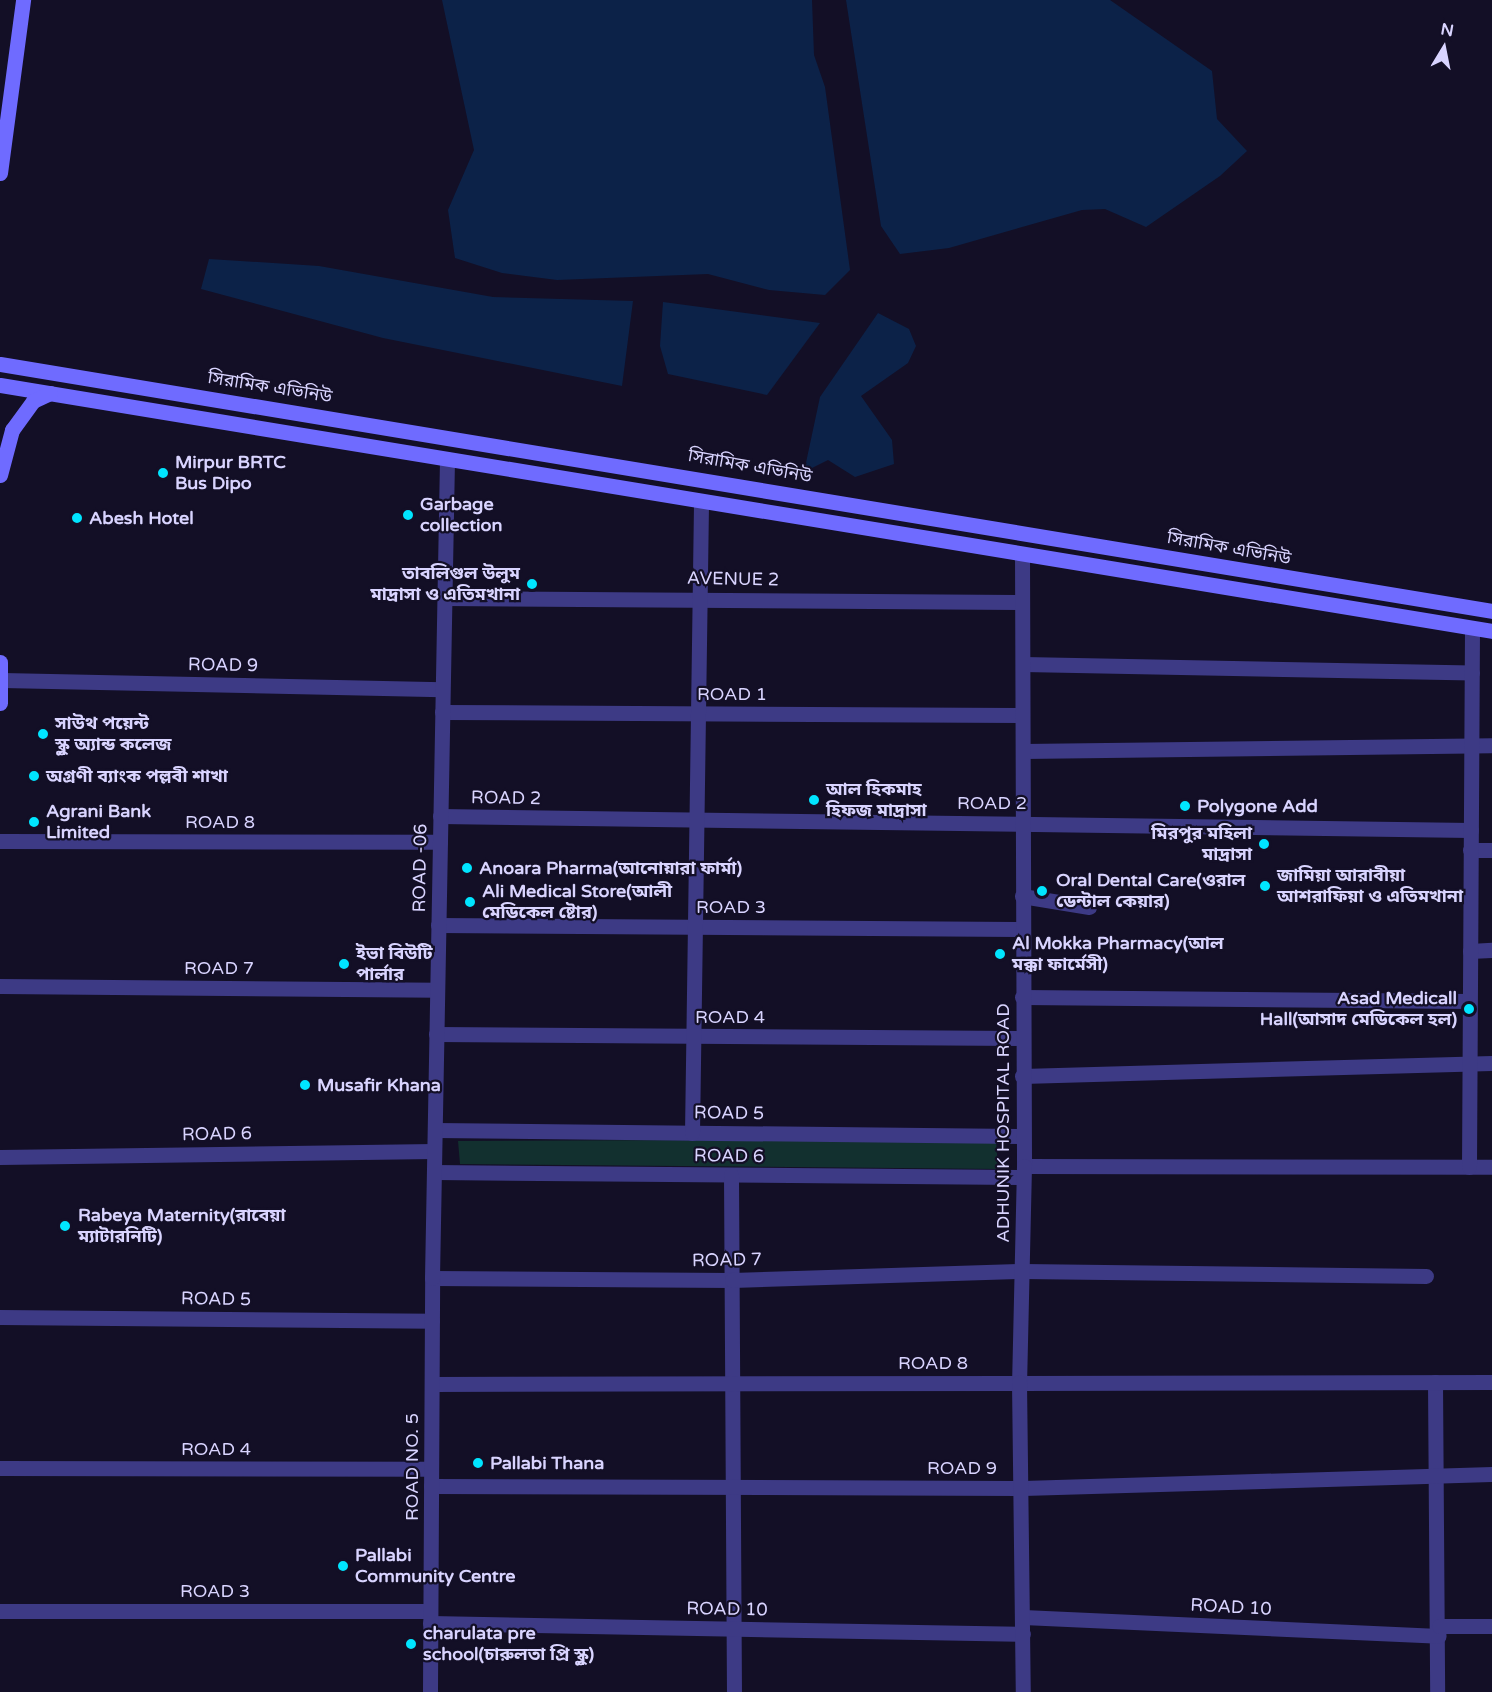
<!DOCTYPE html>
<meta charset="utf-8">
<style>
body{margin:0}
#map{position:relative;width:1492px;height:1692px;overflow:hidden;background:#130f26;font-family:"Varela Round","Noto Sans Bengali",sans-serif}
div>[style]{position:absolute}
.green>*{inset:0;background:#12302f}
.water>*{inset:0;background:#0c2248}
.minor>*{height:15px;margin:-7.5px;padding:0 7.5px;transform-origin:7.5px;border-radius:7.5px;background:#3d3a85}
.tertiary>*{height:15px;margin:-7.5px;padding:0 7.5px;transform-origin:7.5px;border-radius:7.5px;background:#3d3a85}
.secondary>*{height:15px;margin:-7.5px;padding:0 7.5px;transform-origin:7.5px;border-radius:7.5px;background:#6f6bff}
.dots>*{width:16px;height:16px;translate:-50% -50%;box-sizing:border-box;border:3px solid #130f26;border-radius:50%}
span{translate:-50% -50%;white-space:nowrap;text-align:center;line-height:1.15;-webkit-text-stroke:4.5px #130f26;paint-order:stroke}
.street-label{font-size:18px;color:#d9d4ff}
.poi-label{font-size:18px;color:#d9d4ff;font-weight:700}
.left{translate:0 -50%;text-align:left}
.right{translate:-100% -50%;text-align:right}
.north{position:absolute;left:1414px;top:18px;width:60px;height:60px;-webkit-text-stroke:4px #130f26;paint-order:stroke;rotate:10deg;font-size:16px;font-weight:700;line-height:24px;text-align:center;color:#d9d4ff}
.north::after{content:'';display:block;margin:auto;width:21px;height:27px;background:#d9d4ff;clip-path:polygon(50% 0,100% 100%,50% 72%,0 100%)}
</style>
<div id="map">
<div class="green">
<div style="clip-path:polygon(996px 1139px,998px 1169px,460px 1164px,458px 1141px)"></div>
</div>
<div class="water">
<div style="clip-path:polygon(442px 0,812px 0,814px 55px,825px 87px,850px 270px,825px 295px,769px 290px,708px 274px,557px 280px,502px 273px,455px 258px,448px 210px,474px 150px)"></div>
<div style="clip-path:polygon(846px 0,1110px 0,1212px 71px,1217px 119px,1247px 151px,1220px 176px,1146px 227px,1105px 209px,1082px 210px,949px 248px,900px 254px,881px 226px)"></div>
<div style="clip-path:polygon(209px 259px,319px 266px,493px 297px,633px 301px,622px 386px,383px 338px,201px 289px)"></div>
<div style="clip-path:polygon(663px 302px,820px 323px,767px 395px,668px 374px,660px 346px)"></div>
<div style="clip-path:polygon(878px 313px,909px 329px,916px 346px,908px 363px,861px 396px,892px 440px,894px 464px,855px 477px,828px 460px,804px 472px,820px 397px)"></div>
</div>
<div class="minor">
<div style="left:444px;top:598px;width:578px;rotate:0.4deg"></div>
<div style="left:1023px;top:664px;width:449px;rotate:1.1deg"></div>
<div style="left:2px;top:680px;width:440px;rotate:1.2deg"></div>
<div style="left:442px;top:712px;width:580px;rotate:0.3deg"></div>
<div style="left:1023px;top:751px;width:469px;rotate:-0.7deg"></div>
<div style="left:440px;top:816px;width:1031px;rotate:0.78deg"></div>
<div style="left:0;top:841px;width:440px;rotate:0.1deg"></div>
<div style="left:1470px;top:850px;width:22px"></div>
<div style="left:1022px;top:896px;width:68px;rotate:9.3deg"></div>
<div style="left:438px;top:925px;width:585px;rotate:0.39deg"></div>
<div style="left:1470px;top:951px;width:22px;rotate:-3deg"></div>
<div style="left:0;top:986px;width:437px;rotate:0.5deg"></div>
<div style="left:1022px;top:997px;width:447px;rotate:0.5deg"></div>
<div style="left:436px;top:1034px;width:586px;rotate:0.39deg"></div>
<div style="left:1022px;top:1076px;width:470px;rotate:-1.6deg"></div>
<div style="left:435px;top:1130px;width:587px;rotate:0.59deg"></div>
<div style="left:692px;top:1133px;width:632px;rotate:-89.18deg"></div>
<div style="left:0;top:1157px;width:434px;rotate:-0.8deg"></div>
<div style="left:1024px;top:1166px;width:468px;rotate:0.1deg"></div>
<div style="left:1469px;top:1167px;width:539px;rotate:-89.68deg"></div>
<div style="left:434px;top:1172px;width:589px;rotate:0.49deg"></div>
<div style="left:731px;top:1175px;width:517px;rotate:89.67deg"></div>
<div style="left:432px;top:1278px;width:300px;rotate:0.4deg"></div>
<div style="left:732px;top:1280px;width:290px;rotate:-1.8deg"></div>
<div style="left:1022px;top:1271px;width:404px;rotate:0.7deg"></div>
<div style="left:0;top:1317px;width:432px;rotate:0.5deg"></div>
<div style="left:1435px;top:1382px;width:310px;rotate:89.6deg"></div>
<div style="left:432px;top:1384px;width:1060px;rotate:-0.11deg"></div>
<div style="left:0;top:1468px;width:431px;rotate:0.1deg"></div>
<div style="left:431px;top:1486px;width:592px;rotate:0.19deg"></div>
<div style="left:1023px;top:1488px;width:469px;rotate:-1.7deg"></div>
<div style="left:0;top:1611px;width:430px"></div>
<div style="left:1023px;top:1617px;width:416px;rotate:2.6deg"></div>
<div style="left:430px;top:1623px;width:593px;rotate:1.06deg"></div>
<div style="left:1439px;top:1626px;width:53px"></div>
</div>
<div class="tertiary">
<div style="left:1022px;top:554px;width:612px;rotate:89.81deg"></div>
<div style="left:1024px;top:1166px;width:216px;rotate:91.3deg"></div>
<div style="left:1019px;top:1382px;width:310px;rotate:89.3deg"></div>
<div style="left:430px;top:1692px;width:414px;rotate:-89.7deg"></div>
<div style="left:432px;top:1278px;width:819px;rotate:-88.95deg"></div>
</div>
<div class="secondary">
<div style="left:0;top:173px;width:175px;rotate:-82.4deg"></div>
<div style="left:0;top:364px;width:1512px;rotate:9.4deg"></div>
<div style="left:0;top:385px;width:1512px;rotate:9.36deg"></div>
<div style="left:0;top:475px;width:47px;rotate:-75.1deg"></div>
<div style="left:12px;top:430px;width:36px;rotate:-54deg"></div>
<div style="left:33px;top:401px;width:19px;rotate:-25deg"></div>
<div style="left:0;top:662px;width:41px;rotate:90deg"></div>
</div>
<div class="dots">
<div style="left:163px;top:473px;background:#00e5ff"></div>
<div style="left:408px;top:515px;background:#00e5ff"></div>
<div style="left:77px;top:518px;background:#00e5ff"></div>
<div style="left:532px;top:584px;background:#00e5ff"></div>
<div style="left:43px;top:734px;background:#00e5ff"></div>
<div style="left:34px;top:776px;background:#00e5ff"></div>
<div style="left:814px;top:800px;background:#00e5ff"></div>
<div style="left:1185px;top:806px;background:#00e5ff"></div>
<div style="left:34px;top:822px;background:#00e5ff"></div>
<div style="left:1264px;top:844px;background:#00e5ff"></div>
<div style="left:467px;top:868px;background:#00e5ff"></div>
<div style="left:1265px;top:886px;background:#00e5ff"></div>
<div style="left:1042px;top:891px;background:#00e5ff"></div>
<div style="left:470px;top:902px;background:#00e5ff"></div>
<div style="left:1000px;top:954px;background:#00e5ff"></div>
<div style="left:344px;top:964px;background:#00e5ff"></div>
<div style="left:1469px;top:1009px;background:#00e5ff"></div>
<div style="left:305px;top:1085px;background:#00e5ff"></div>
<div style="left:65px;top:1226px;background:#00e5ff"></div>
<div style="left:478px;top:1463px;background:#00e5ff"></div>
<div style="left:343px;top:1566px;background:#00e5ff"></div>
<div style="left:411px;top:1644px;background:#00e5ff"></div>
</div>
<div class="street-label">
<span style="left:270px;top:387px;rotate:9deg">সিরামিক এভিনিউ</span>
<span style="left:750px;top:466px;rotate:10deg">সিরামিক এভিনিউ</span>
<span style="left:1229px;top:548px;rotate:10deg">সিরামিক এভিনিউ</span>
<span style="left:733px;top:579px;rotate:1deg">AVENUE 2</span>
<span style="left:223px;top:665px;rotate:1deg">ROAD 9</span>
<span style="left:732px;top:694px">ROAD 1</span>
<span style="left:506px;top:798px;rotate:1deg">ROAD 2</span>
<span style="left:992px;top:803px">ROAD 2</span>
<span style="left:220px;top:822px">ROAD 8</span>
<span style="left:420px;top:868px;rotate:-89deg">ROAD -06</span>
<span style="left:731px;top:907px">ROAD 3</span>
<span style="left:219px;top:968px">ROAD 7</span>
<span style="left:730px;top:1017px">ROAD 4</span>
<span style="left:729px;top:1113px;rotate:1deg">ROAD 5</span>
<span style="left:1003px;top:1123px;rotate:-90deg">ADHUNIK HOSPITAL ROAD</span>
<span style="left:217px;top:1134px;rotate:-1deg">ROAD 6</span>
<span style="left:729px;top:1156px;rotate:1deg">ROAD 6</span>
<span style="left:727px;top:1260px;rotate:-1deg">ROAD 7</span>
<span style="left:216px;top:1299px;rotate:1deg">ROAD 5</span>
<span style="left:933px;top:1363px">ROAD 8</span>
<span style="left:216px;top:1449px">ROAD 4</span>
<span style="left:412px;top:1467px;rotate:-90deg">ROAD NO. 5</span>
<span style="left:962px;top:1468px">ROAD 9</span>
<span style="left:215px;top:1591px">ROAD 3</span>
<span style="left:1231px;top:1607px;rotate:3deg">ROAD 10</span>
<span style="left:727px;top:1609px;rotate:1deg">ROAD 10</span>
</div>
<div class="poi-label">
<span class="left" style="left:175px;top:473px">Mirpur BRTC<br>Bus Dipo</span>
<span class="left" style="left:420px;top:515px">Garbage<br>collection</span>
<span class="left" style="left:89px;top:518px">Abesh Hotel</span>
<span class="right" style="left:520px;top:584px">তাবলিগুল উলুম<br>মাদ্রাসা ও এতিমখানা</span>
<span class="left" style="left:55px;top:734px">সাউথ পয়েন্ট<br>স্কুল অ্যান্ড কলেজ</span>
<span class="left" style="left:46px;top:776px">অগ্রণী ব্যাংক পল্লবী শাখা</span>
<span class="left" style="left:826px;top:800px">আল হিকমাহ<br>হিফজ মাদ্রাসা</span>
<span class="left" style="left:1197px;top:806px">Polygone Add</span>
<span class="left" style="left:46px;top:822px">Agrani Bank<br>Limited</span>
<span class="right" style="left:1252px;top:844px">মিরপুর মহিলা<br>মাদ্রাসা</span>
<span class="left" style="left:479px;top:868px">Anoara Pharma(আনোয়ারা ফার্মা)</span>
<span class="left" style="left:1277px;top:886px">জামিয়া আরাবীয়া<br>আশরাফিয়া ও এতিমখানা</span>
<span class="left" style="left:1056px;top:891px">Oral Dental Care(ওরাল<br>ডেন্টাল কেয়ার)</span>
<span class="left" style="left:482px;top:902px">Ali Medical Store(আলী<br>মেডিকেল ষ্টোর)</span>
<span class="left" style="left:1012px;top:954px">Al Mokka Pharmacy(আল<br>মক্কা ফার্মেসী)</span>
<span class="left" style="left:356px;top:964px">ইভা বিউটি<br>পার্লার</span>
<span class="right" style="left:1457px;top:1009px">Asad Medicall<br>Hall(আসাদ মেডিকেল হল)</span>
<span class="left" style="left:317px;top:1085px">Musafir Khana</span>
<span class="left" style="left:78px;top:1226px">Rabeya Maternity(রাবেয়া<br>ম্যাটারনিটি)</span>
<span class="left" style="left:490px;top:1463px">Pallabi Thana</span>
<span class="left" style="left:355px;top:1566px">Pallabi<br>Community Centre</span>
<span class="left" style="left:423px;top:1644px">charulata pre<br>school(চারুলতা প্রি স্কুল)</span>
</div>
<div class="north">N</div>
</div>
